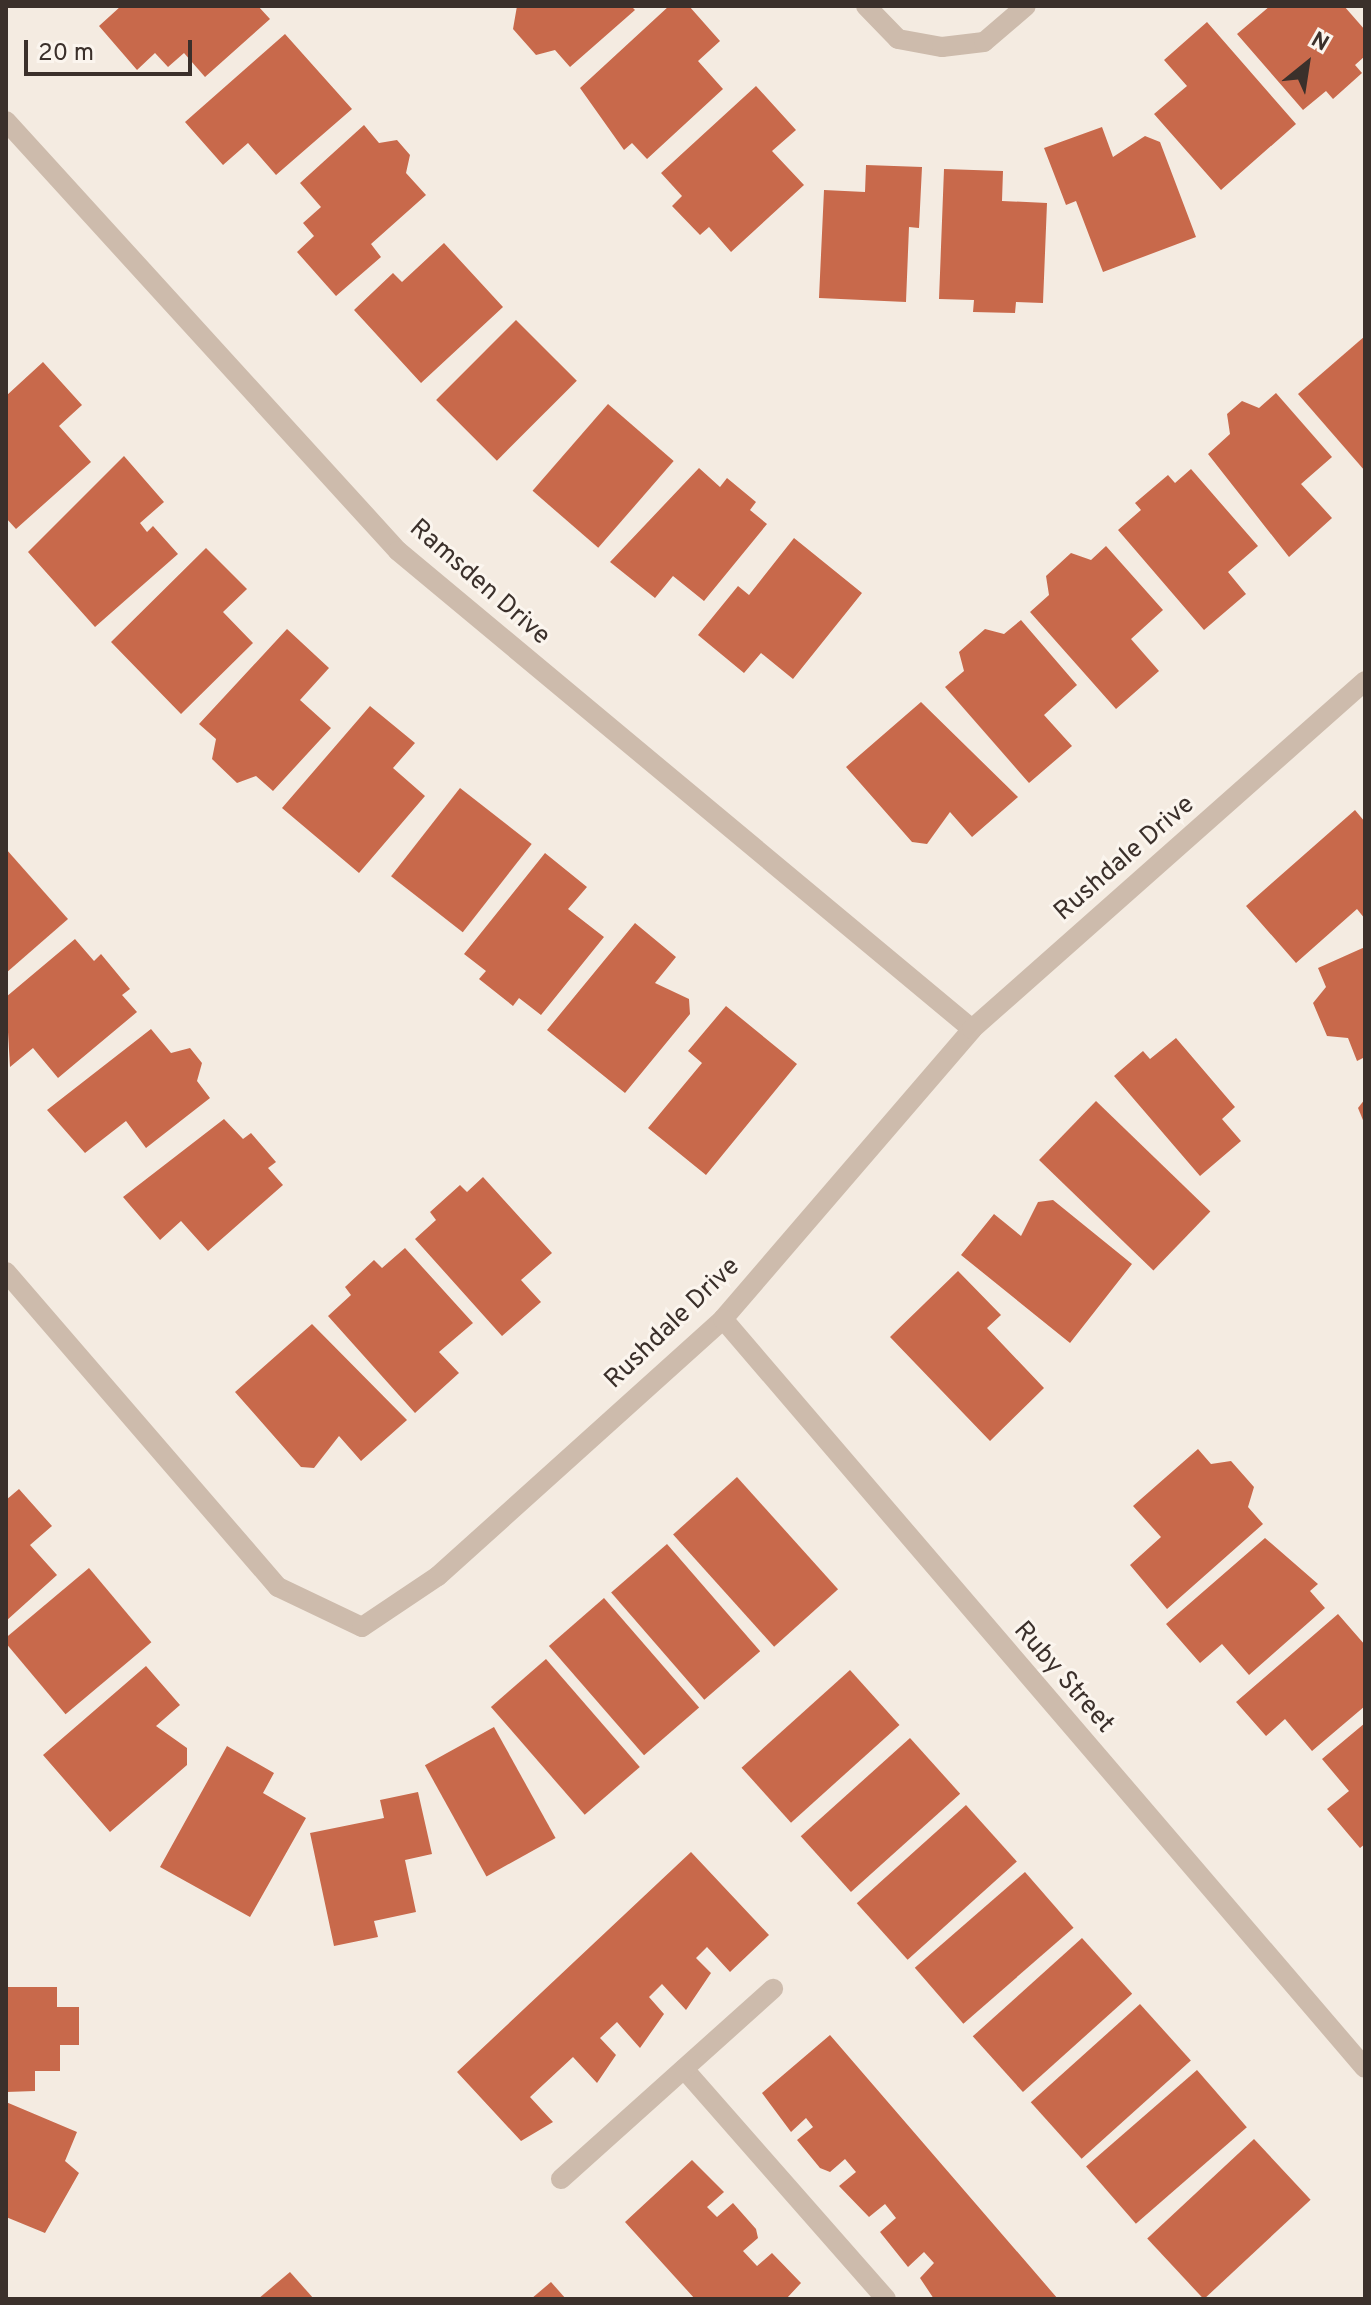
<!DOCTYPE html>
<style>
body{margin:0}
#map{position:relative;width:1371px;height:2305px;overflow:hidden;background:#f4ebe1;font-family:Overpass,sans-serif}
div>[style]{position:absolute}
.building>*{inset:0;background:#c8694b;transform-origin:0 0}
.lane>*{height:20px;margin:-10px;padding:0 10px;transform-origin:10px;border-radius:10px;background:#cdbbac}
.street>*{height:20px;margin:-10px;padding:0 10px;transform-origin:10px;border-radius:10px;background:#cdbbac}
span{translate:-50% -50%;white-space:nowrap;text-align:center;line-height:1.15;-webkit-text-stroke:6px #fbf5ee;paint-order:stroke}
.street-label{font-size:26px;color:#3b302b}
.frame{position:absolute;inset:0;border:8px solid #3b302b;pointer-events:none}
.north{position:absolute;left:1267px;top:24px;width:80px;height:80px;-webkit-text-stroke:6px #fbf5ee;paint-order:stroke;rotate:30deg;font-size:22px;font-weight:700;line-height:32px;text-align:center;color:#3b302b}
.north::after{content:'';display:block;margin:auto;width:28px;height:36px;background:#3b302b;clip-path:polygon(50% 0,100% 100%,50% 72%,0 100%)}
.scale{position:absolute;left:24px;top:40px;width:168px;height:36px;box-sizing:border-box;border:4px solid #3b302b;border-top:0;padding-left:10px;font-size:24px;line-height:28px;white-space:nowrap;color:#3b302b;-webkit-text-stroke:6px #fbf5ee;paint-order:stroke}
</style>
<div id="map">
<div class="building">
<div style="clip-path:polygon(121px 6px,258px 6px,270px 19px,205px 77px,184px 53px,168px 67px,155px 53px,137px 70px,99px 26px)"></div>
<div style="clip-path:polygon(517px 6px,631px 6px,635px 10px,570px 67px,555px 50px,536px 55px,513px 29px)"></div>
<div style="clip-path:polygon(669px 6px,689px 6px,720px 41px,698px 61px,723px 89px,647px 159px,632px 143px,624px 150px,580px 88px)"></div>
<div style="clip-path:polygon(1270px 6px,1344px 6px,1365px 30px,1365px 56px,1355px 65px,1362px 73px,1333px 99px,1326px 91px,1303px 110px,1237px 34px)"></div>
<div style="clip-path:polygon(1207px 22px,1296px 124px,1221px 190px,1154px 114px,1187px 86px,1164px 60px)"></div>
<div style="clip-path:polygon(285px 34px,352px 109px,276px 175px,248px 143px,223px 165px,185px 122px)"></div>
<div style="clip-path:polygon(756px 86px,796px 130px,772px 151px,804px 185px,731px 252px,709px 227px,700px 235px,672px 206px,682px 196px,661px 173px)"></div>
<div style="clip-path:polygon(364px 125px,379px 143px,397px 140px,410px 155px,406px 173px,426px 195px,371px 244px,381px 257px,336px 296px,297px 252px,314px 236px,303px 223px,321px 207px,300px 183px)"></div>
<div style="clip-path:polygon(1102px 127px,1113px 157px,1145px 136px,1160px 142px,1196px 237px,1103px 272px,1076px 201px,1066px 205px,1044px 148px)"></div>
<div style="clip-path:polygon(866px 165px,922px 167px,919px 228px,909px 227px,906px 302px,819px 298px,824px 190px,865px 192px)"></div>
<div style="clip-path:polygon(944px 169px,1003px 171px,1002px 201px,1047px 203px,1043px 303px,1016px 302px,1015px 313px,973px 312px,974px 300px,939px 299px)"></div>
<div style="clip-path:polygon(444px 243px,503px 307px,421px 383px,354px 310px,393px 273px,402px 282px)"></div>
<div style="left:516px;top:320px;width:86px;height:113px;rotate:45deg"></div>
<div style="clip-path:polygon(1365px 336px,1365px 471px,1298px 394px)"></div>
<div style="clip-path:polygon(43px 362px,82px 405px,59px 426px,91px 462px,16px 529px,6px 518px,6px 396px)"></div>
<div style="clip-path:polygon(1276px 393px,1332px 457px,1301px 484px,1332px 518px,1289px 557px,1208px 454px,1230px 434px,1227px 414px,1242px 401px,1259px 408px)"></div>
<div style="left:608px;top:404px;width:87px;height:115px;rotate:41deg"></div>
<div style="clip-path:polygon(124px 456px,164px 502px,140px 523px,147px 532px,153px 526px,178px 554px,95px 627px,28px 552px)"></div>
<div style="clip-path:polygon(699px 468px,720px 487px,727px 478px,756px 502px,750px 510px,767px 524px,704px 601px,673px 576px,655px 598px,610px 562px)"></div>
<div style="clip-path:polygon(1191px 469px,1258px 546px,1228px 572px,1246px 594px,1204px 630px,1118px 530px,1141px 510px,1135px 503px,1168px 475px,1175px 483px)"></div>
<div style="clip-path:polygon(794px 538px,862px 593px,793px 679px,761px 653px,744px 673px,698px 635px,738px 586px,749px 595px)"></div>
<div style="clip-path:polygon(1106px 546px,1163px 610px,1131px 639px,1159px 671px,1116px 709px,1030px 612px,1049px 595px,1046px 576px,1071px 553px,1091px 560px)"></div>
<div style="clip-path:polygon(206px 548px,247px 589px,223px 612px,253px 643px,181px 714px,111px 642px)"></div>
<div style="clip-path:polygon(1021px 620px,1077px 685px,1044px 715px,1072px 746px,1029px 783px,945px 687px,964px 671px,959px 652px,985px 629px,1004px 634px)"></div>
<div style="clip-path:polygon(287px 629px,329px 668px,300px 700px,331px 728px,273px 791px,256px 776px,237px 783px,212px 759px,216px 739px,199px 724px)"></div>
<div style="clip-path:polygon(921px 702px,1018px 797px,972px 837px,950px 812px,927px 844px,912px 842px,846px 767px)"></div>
<div style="clip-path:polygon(370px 706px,415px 743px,393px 768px,425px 796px,359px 873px,282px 808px)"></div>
<div style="left:460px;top:788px;width:91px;height:112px;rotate:38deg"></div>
<div style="clip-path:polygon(1355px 810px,1365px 822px,1365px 919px,1357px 909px,1296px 963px,1246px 906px)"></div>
<div style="clip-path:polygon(6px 849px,68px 919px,6px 973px)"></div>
<div style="clip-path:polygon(545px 853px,587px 887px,568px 909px,604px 937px,541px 1015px,519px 998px,513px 1006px,479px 979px,486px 971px,464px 954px)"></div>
<div style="clip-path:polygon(635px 923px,676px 957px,655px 983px,689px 999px,690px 1014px,625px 1093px,547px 1030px)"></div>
<div style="clip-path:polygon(75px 939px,94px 961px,101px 954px,130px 989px,122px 995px,137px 1012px,58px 1078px,33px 1048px,10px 1067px,6px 997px)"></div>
<div style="clip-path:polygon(1365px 947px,1365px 1057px,1357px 1061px,1348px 1038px,1327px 1036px,1313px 1003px,1326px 987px,1318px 968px)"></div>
<div style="clip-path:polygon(726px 1006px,797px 1064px,706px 1175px,648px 1128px,702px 1063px,688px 1051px)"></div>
<div style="clip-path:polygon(151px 1029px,171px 1053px,190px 1048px,202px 1063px,197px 1081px,210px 1098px,146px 1148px,126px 1121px,85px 1153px,47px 1110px)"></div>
<div style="clip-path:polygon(1176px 1038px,1235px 1107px,1222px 1119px,1241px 1141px,1200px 1176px,1114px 1076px,1143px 1051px,1150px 1059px)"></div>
<div style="clip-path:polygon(1365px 1099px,1365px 1125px,1358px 1108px)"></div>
<div style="left:1096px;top:1101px;width:159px;height:82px;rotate:44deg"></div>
<div style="clip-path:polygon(224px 1119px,243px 1139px,251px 1133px,276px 1162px,268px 1168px,283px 1185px,208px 1251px,181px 1221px,160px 1240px,123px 1197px)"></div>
<div style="clip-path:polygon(483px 1177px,552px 1253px,521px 1280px,541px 1302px,502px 1336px,415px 1239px,436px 1220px,430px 1212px,460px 1185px,467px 1192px)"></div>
<div style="clip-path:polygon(1053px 1200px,1132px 1264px,1070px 1343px,961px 1255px,994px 1214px,1021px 1236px,1038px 1202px)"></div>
<div style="clip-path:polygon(405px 1248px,473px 1323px,439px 1352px,459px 1373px,415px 1413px,328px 1316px,351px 1295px,345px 1287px,374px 1260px,382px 1268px)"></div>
<div style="clip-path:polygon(958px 1271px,1001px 1315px,987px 1328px,1044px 1388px,990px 1441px,890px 1337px)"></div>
<div style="clip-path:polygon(312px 1324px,407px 1420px,361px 1461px,339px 1436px,314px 1468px,301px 1467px,235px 1392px)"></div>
<div style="clip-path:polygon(1198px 1449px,1211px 1464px,1231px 1461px,1254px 1487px,1248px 1507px,1263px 1524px,1167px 1609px,1130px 1565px,1161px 1537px,1133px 1506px)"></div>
<div style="left:737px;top:1477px;width:151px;height:86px;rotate:48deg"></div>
<div style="clip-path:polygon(19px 1489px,52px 1526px,30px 1545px,57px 1575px,6px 1621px,6px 1500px)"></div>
<div style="clip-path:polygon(1265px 1538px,1318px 1584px,1310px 1591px,1325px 1608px,1249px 1675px,1222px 1644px,1200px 1663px,1166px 1624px)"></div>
<div style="left:667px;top:1544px;width:142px;height:74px;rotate:49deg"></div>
<div style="left:89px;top:1568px;width:97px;height:112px;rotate:50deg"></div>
<div style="left:604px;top:1598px;width:145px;height:73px;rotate:49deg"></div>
<div style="clip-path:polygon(1338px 1614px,1365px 1645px,1365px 1706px,1312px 1751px,1285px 1719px,1266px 1736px,1236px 1702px)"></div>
<div style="left:546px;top:1659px;width:143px;height:73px;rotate:49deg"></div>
<div style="clip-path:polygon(146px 1666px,180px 1705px,156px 1726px,187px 1748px,187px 1765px,110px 1832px,43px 1755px)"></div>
<div style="left:850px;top:1670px;width:74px;height:146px;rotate:48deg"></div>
<div style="clip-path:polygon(1365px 1723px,1365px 1844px,1360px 1848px,1327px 1809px,1349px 1791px,1322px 1759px)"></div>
<div style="left:494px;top:1727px;width:127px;height:79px;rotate:61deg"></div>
<div style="left:910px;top:1738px;width:75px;height:147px;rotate:48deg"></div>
<div style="clip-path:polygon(227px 1746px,274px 1773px,263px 1793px,306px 1818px,250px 1917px,160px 1867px)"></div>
<div style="clip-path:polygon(418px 1792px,432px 1854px,405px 1860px,416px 1912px,374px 1921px,378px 1937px,334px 1946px,310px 1833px,384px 1818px,380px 1800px)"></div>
<div style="left:966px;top:1805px;width:76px;height:147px;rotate:48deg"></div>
<div style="clip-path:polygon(691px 1852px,769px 1935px,730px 1972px,707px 1947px,696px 1958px,711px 1973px,686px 2010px,662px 1984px,649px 1997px,664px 2014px,640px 2048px,617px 2022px,600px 2038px,616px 2055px,597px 2083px,573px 2057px,530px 2097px,553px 2122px,521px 2141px,457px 2072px)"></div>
<div style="left:1025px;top:1872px;width:74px;height:146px;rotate:49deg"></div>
<div style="left:1082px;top:1938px;width:75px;height:147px;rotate:48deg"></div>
<div style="clip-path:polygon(6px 1987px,57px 1987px,57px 2007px,79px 2007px,79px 2045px,60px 2045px,60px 2071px,35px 2071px,35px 2091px,6px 2092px)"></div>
<div style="left:1140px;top:2004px;width:76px;height:147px;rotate:48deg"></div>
<div style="clip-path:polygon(830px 2035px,1058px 2299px,934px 2299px,920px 2278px,934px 2263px,924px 2252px,908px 2267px,880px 2232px,896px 2218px,885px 2204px,869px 2217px,839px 2186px,856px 2172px,845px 2159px,830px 2172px,820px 2168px,797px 2140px,813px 2127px,806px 2118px,791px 2132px,762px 2093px)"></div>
<div style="left:1197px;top:2070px;width:76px;height:147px;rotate:49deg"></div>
<div style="clip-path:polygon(6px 2102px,77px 2132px,65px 2161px,79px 2173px,45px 2233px,6px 2217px)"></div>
<div style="left:1254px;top:2139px;width:83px;height:146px;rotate:47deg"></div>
<div style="clip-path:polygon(692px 2160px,724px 2192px,707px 2207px,717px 2217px,733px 2203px,756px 2229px,758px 2238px,743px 2251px,757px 2266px,772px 2253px,801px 2283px,786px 2299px,695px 2299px,625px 2222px)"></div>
<div style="clip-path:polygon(290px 2272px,314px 2299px,258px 2299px)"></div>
<div style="clip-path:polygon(551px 2282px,566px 2299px,531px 2299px)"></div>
</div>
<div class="lane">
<div style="left:684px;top:2069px;width:306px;rotate:48.7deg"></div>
<div style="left:561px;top:2179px;width:285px;rotate:-41.9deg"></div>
</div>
<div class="street">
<div style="left:866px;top:6px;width:46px;rotate:45.9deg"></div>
<div style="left:898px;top:39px;width:45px;rotate:10.3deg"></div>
<div style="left:942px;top:47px;width:42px;rotate:-6.8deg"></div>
<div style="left:984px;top:42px;width:55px;rotate:-40.6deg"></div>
<div style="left:6px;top:121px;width:582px;rotate:47.65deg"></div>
<div style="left:398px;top:551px;width:747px;rotate:39.79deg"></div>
<div style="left:6px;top:1272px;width:416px;rotate:49.2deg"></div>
<div style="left:278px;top:1587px;width:93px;rotate:25.5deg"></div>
<div style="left:362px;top:1627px;width:92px;rotate:-33.9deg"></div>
<div style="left:438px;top:1576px;width:384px;rotate:-42deg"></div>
<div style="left:723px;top:1319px;width:382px;rotate:-49.3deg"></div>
<div style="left:972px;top:1029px;width:525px;rotate:-41.52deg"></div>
<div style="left:723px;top:1319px;width:986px;rotate:49.4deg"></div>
</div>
<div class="street-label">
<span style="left:479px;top:583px;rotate:41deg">Ramsden Drive</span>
<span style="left:1125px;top:859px;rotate:-41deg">Rushdale Drive</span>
<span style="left:673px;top:1324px;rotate:-44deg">Rushdale Drive</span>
<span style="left:1063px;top:1678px;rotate:49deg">Ruby Street</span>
</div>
<div class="frame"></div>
<div class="north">N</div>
<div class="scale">20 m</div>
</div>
